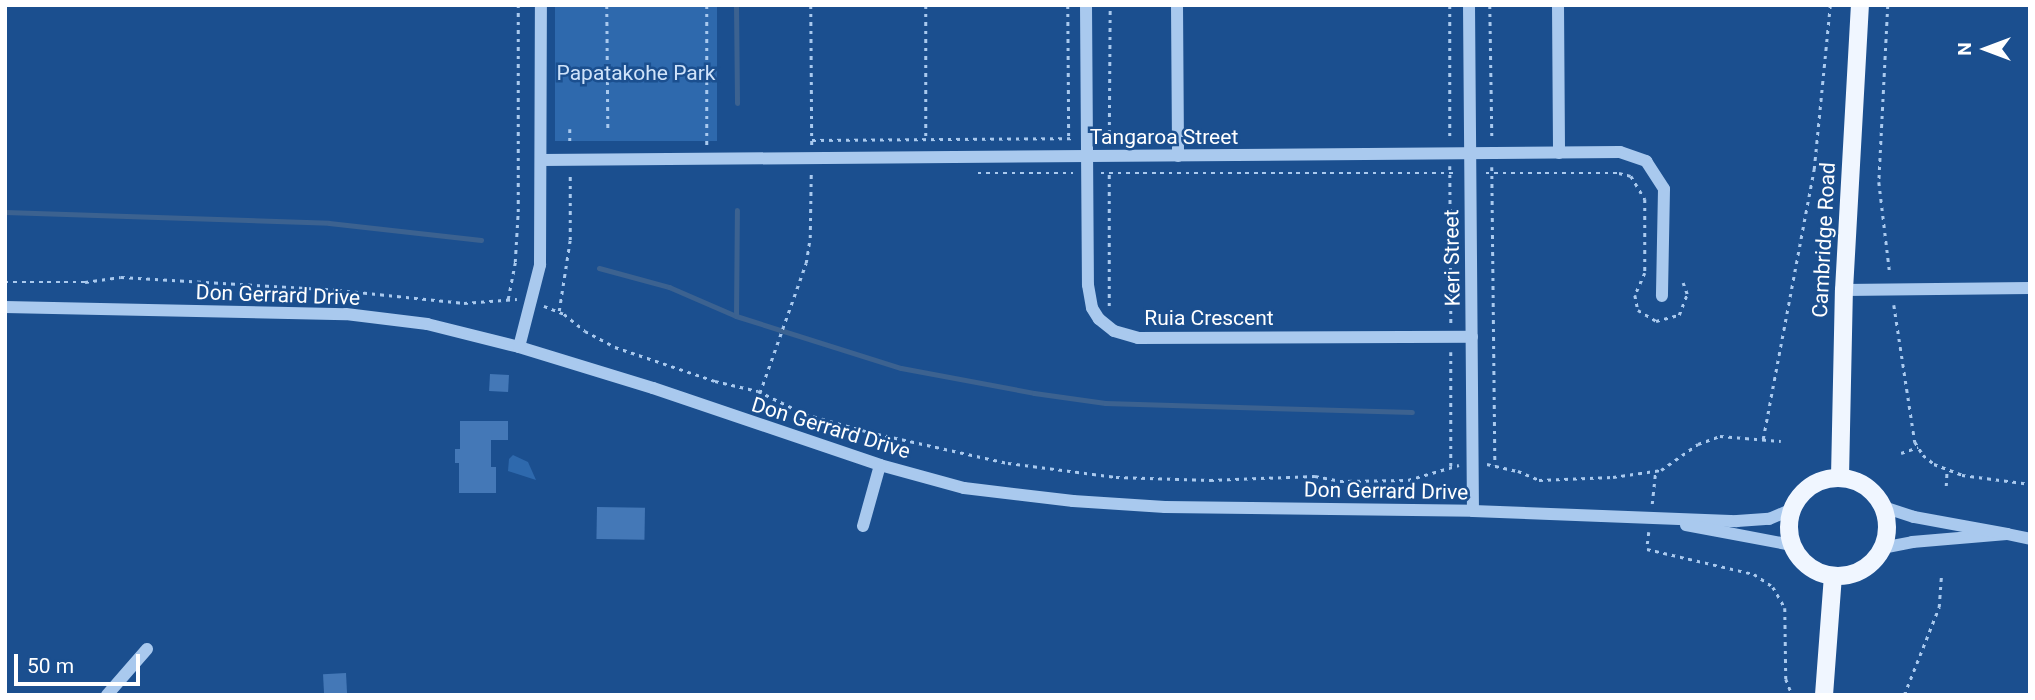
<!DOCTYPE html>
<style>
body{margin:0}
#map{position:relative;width:2035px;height:700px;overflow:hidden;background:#1b4f8f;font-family:Roboto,sans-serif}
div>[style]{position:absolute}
.green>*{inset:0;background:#2e69ad;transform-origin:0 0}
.stream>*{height:5px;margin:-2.5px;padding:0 2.5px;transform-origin:2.5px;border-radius:2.5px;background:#3c6290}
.building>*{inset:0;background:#4478b7;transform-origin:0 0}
.path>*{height:2.5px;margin-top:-1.25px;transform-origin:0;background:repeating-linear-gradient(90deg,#a9c9ee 0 3.5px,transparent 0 8.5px)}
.minor>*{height:12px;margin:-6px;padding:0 6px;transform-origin:6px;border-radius:6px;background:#a9c9ee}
.major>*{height:18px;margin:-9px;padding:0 9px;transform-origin:9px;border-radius:9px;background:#f0f6ff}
.major>.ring{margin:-9px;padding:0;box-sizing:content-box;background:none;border:18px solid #f0f6ff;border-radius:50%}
span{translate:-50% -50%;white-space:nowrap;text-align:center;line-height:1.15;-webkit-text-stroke:5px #1b4f8f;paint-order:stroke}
.park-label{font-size:21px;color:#cfe3fa}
.street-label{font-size:21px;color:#fff}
.frame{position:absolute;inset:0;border:7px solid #fff;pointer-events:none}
.north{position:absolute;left:1951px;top:14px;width:70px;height:70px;-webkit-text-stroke:5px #1b4f8f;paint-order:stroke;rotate:270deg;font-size:19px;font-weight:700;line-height:28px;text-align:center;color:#fff}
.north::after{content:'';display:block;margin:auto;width:24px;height:32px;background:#fff;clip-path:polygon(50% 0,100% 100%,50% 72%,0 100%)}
.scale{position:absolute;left:14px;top:654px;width:126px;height:32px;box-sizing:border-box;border:4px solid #fff;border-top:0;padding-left:9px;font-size:21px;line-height:24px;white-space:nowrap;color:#fff;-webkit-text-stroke:5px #1b4f8f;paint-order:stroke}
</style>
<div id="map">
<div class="green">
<div style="left:555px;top:5px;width:162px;height:136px"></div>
<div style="clip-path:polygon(513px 455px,528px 462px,536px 480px,508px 471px,509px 459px)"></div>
</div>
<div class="stream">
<div style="left:736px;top:5px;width:98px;rotate:89.4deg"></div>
<div style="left:5px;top:212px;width:324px;rotate:1.9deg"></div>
<div style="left:329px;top:223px;width:153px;rotate:6.4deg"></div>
<div style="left:599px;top:268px;width:73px;rotate:15.2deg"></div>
<div style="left:669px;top:287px;width:73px;rotate:23.4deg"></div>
<div style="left:736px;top:316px;width:173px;rotate:17.5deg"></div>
<div style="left:901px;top:368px;width:135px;rotate:10.6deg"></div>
<div style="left:1034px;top:393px;width:72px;rotate:8deg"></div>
<div style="left:1105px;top:403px;width:307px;rotate:1.7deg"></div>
<div style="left:736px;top:316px;width:106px;rotate:-89.5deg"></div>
</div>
<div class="building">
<div style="left:490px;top:374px;width:19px;height:17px;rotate:3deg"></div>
<div style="clip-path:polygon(460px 421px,508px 421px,508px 440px,491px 440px,491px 467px,496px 467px,496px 493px,459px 493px,459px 463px,455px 463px,455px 449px,460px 449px)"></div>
<div style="left:597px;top:507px;width:48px;height:32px;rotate:1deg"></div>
<div style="left:346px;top:673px;width:22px;height:23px;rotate:87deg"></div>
</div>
<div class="path">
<div style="left:607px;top:5px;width:127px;rotate:89.5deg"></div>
<div style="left:707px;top:5px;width:140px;rotate:90deg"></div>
<div style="left:811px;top:5px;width:140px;rotate:89.6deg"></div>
<div style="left:926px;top:5px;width:134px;rotate:90deg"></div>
<div style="left:1068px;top:5px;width:133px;rotate:89.6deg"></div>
<div style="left:1450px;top:5px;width:133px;rotate:90deg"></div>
<div style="left:1490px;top:5px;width:134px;rotate:89.1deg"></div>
<div style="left:1888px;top:5px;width:177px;rotate:92.9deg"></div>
<div style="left:1879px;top:182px;width:93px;rotate:83.2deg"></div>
<div style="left:570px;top:129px;width:15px;rotate:90deg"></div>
<div style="left:812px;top:140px;width:259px;rotate:-0.4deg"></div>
<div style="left:1109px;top:142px;width:137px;rotate:-89.6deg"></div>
<div style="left:1450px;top:166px;width:158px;rotate:89.6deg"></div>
<div style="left:1492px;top:167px;width:298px;rotate:89.4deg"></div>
<div style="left:978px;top:173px;width:95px"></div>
<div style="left:1101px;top:173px;width:354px"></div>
<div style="left:1486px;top:173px;width:133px"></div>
<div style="left:1619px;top:173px;width:12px;rotate:14deg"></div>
<div style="left:1631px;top:176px;width:27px;rotate:59deg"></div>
<div style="left:1645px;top:199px;width:74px;rotate:90deg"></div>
<div style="left:1645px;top:273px;width:24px;rotate:114deg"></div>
<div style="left:1635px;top:295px;width:15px;rotate:79deg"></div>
<div style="left:1638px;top:310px;width:21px;rotate:31deg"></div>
<div style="left:1656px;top:321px;width:24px;rotate:-15deg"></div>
<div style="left:1679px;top:315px;width:22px;rotate:-69deg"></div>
<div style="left:1687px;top:294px;width:12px;rotate:-110deg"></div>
<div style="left:5px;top:282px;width:80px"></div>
<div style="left:85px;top:282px;width:36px;rotate:-8deg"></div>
<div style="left:121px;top:277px;width:217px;rotate:3.4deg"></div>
<div style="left:338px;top:290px;width:127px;rotate:5.9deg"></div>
<div style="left:464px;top:303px;width:53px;rotate:-4.3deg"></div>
<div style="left:508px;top:299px;width:38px;rotate:-79deg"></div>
<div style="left:515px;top:262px;width:50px;rotate:-86.6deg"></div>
<div style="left:518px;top:212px;width:207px;rotate:-90deg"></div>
<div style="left:1894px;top:305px;width:139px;rotate:81.3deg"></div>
<div style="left:1915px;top:442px;width:15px;rotate:58deg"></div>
<div style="left:1923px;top:455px;width:14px;rotate:39deg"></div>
<div style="left:1934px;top:464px;width:30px;rotate:21deg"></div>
<div style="left:1962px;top:475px;width:69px;rotate:7.5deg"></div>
<div style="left:544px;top:306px;width:22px;rotate:22deg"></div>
<div style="left:564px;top:314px;width:27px;rotate:39deg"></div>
<div style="left:585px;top:331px;width:34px;rotate:28deg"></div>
<div style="left:615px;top:347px;width:106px;rotate:18.8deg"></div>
<div style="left:715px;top:381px;width:44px;rotate:13.1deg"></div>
<div style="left:758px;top:391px;width:52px;rotate:26.1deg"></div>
<div style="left:805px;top:414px;width:66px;rotate:15.7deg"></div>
<div style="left:869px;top:432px;width:142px;rotate:12.6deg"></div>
<div style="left:1008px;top:463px;width:109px;rotate:7.4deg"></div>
<div style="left:1116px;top:477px;width:94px;rotate:1.8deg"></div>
<div style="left:1210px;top:480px;width:105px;rotate:-2.2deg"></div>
<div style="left:1315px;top:476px;width:25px;rotate:11deg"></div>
<div style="left:1340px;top:481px;width:68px;rotate:-0.8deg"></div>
<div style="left:1408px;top:480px;width:53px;rotate:-16.4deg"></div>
<div style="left:1109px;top:306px;width:133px;rotate:-90deg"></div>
<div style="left:559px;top:311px;width:72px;rotate:-81.2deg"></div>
<div style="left:570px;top:240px;width:64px;rotate:-90deg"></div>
<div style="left:1451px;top:352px;width:114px;rotate:90deg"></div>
<div style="left:754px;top:409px;width:155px;rotate:-70.4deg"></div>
<div style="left:806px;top:263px;width:25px;rotate:-81deg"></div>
<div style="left:810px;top:238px;width:65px;rotate:-89.1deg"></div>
<div style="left:1763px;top:439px;width:275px;rotate:-79.3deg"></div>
<div style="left:1814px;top:169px;width:165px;rotate:-84.4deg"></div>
<div style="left:1901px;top:453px;width:18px;rotate:-19deg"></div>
<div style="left:1487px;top:464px;width:32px;rotate:13deg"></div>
<div style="left:1518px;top:471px;width:23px;rotate:23deg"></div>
<div style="left:1539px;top:480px;width:74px;rotate:-2.3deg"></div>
<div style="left:1613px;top:477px;width:49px;rotate:-8.3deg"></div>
<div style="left:1661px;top:470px;width:45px;rotate:-35.1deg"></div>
<div style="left:1698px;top:444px;width:23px;rotate:-20deg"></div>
<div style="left:1720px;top:436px;width:61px;rotate:4.7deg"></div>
<div style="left:1946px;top:486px;width:17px;rotate:-87deg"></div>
<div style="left:1652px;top:504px;width:31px;rotate:-84deg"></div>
<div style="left:1649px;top:532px;width:17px;rotate:97deg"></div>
<div style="left:1647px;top:549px;width:110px;rotate:13.2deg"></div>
<div style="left:1754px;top:574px;width:23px;rotate:34deg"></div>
<div style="left:1773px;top:587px;width:24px;rotate:60deg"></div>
<div style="left:1785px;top:608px;width:71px;rotate:89.2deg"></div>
<div style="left:1786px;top:679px;width:17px;rotate:69deg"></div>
<div style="left:1904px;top:695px;width:95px;rotate:-68.3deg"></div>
<div style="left:1939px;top:607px;width:31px;rotate:-86deg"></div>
</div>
<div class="minor">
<div style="left:1086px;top:5px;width:280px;rotate:89.6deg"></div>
<div style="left:1088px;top:285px;width:23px;rotate:80deg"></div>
<div style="left:1092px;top:308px;width:13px;rotate:58deg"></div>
<div style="left:1099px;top:319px;width:19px;rotate:39deg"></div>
<div style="left:1114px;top:331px;width:25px;rotate:16deg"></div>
<div style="left:1138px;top:338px;width:334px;rotate:-0.2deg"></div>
<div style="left:1177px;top:5px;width:151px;rotate:89.6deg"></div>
<div style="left:1469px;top:5px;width:506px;rotate:89.55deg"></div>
<div style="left:1558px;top:5px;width:148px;rotate:89.6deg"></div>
<div style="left:541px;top:160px;width:1079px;rotate:-0.42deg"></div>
<div style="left:1620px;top:152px;width:28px;rotate:19deg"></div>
<div style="left:1646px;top:161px;width:33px;rotate:57deg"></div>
<div style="left:1664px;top:189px;width:107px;rotate:91.1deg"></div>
<div style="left:1844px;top:290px;width:186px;rotate:-0.6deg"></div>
<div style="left:5px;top:307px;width:341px;rotate:1.2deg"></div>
<div style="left:346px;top:314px;width:82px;rotate:7deg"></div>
<div style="left:427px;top:324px;width:95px;rotate:14deg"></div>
<div style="left:519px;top:347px;width:140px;rotate:17deg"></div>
<div style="left:653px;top:388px;width:240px;rotate:18.7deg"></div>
<div style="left:880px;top:465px;width:87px;rotate:15.3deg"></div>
<div style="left:964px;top:488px;width:110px;rotate:6.8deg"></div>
<div style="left:1073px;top:501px;width:92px;rotate:3.7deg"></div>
<div style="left:1165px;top:507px;width:308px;rotate:0.7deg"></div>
<div style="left:1473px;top:511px;width:264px;rotate:2.2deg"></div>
<div style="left:1737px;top:521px;width:32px;rotate:-4deg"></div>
<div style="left:1769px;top:519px;width:26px;rotate:-23deg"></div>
<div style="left:519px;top:347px;width:85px;rotate:-75.6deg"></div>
<div style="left:540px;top:265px;width:260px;rotate:-89.8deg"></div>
<div style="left:1686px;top:525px;width:108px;rotate:10.7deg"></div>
<div style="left:863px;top:526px;width:63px;rotate:-74.4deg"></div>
<div style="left:2007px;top:534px;width:24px;rotate:12deg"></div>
<div style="left:1882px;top:548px;width:31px;rotate:-11deg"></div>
<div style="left:1912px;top:542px;width:95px;rotate:-4.8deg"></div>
<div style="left:2007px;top:534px;width:95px;rotate:-169.6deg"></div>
<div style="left:1914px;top:517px;width:33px;rotate:-162deg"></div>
<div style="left:107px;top:695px;width:61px;rotate:-49deg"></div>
</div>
<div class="major">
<div style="left:1840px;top:477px;width:187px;rotate:-88.8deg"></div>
<div style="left:1844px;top:290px;width:285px;rotate:-86.8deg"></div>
<div class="ring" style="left:1789px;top:478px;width:80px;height:80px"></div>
<div style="left:1824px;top:695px;width:119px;rotate:-85.7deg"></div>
</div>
<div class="park-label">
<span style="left:636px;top:73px">Papatakohe Park</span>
</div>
<div class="street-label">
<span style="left:1164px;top:137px">Tangaroa Street</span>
<span style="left:1824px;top:240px;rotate:-87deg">Cambridge Road</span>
<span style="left:1452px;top:258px;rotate:-91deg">Keri Street</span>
<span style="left:278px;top:295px;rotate:2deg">Don Gerrard Drive</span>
<span style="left:1209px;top:318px">Ruia Crescent</span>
<span style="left:831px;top:428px;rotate:17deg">Don Gerrard Drive</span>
<span style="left:1386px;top:491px;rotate:1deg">Don Gerrard Drive</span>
</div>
<div class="frame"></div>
<div class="north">N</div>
<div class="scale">50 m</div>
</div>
